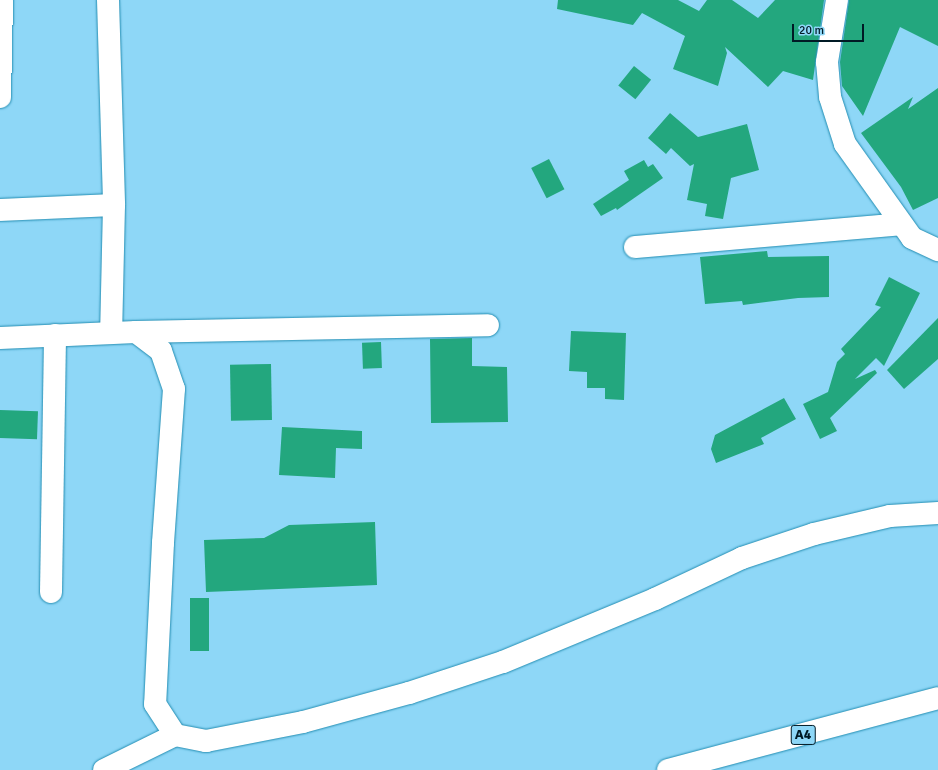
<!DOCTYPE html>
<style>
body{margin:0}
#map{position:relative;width:938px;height:770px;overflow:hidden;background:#8ed7f7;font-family:Signika,sans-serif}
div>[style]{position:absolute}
.building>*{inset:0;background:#23a77e;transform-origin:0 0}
.roads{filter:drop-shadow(0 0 1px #238db2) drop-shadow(0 0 1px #238db2)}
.minor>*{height:22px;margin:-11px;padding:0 11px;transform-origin:11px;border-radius:11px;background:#fff}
.trunk>*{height:22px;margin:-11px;padding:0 11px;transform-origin:11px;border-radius:11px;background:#fff}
span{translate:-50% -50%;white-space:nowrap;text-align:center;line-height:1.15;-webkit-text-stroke:3px #8ed7f7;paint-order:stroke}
.shield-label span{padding:1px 3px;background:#8ed7f7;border:1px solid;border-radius:3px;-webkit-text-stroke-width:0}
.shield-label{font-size:14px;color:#001a25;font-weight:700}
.scale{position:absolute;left:792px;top:24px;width:72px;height:18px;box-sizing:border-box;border:2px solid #001a25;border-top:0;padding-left:5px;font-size:12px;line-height:14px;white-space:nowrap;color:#001a25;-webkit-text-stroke:3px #8ed7f7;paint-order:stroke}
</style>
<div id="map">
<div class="building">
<div style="clip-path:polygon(558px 0,678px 0,699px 11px,707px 0,732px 0,758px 18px,775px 0,824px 0,813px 80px,783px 71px,768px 87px,725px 47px,727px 53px,718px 86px,673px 69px,685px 36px,642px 13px,633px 25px,557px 9px)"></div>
<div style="clip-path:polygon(849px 0,938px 0,938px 46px,900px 27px,863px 116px,842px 86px,840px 62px)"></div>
<div style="left:634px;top:66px;width:22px;height:25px;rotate:39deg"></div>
<div style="clip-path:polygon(938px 88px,938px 198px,913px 210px,901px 187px,861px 133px,913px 97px,908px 109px)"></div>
<div style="clip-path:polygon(670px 113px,698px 137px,747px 124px,759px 170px,731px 178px,723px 219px,705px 216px,707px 204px,687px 200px,694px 164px,690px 166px,671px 148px,666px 154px,648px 138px)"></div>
<div style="left:549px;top:159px;width:34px;height:20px;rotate:63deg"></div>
<div style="clip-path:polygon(644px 160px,648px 167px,653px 164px,663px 178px,617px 210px,616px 208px,601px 216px,593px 204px,629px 180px,624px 171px)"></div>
<div style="clip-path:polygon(767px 251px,768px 257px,829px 256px,829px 297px,798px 298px,743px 305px,742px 301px,705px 304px,700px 257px)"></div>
<div style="clip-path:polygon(889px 277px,920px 293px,884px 366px,876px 358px,855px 379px,875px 370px,877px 373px,830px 418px,837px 431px,820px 439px,803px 404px,828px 392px,837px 362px,845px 354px,841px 349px,881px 307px,875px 305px)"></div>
<div style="clip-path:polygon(938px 318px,938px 359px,904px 389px,887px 370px)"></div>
<div style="clip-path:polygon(571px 331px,626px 333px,624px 400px,605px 399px,605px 388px,587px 388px,587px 372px,569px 371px)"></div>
<div style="clip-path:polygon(472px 338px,472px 366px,507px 367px,508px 422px,431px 423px,430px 339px)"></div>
<div style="left:381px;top:342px;width:26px;height:19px;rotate:88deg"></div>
<div style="left:271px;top:364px;width:56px;height:41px;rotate:89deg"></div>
<div style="clip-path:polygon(784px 398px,796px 419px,761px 438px,764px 444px,716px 463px,711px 449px,715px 435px)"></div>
<div style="left:0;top:410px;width:38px;height:28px;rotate:2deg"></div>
<div style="clip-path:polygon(282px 427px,362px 431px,362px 449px,336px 448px,335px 478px,279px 475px)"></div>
<div style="clip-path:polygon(375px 522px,377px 585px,206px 592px,204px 540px,264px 538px,289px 525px)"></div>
<div style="left:190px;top:598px;width:19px;height:53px"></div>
</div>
<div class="roads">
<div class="minor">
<div style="left:108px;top:0;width:205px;rotate:88.3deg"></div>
<div style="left:114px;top:205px;width:128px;rotate:91.3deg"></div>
<div style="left:837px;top:0;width:63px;rotate:99.2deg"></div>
<div style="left:827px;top:62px;width:35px;rotate:85deg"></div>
<div style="left:830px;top:97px;width:49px;rotate:72.3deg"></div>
<div style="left:845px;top:144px;width:115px;rotate:54.5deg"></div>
<div style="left:912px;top:238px;width:29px;rotate:25deg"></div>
<div style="left:0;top:97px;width:97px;rotate:-88.8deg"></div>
<div style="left:0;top:210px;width:114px;rotate:-2.5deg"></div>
<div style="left:635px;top:247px;width:267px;rotate:-4.9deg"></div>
<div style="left:136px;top:332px;width:352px;rotate:-1.1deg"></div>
<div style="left:0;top:338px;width:136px;rotate:-2.5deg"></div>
<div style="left:136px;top:332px;width:31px;rotate:37deg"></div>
<div style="left:161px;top:351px;width:40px;rotate:71.1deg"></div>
<div style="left:174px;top:389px;width:154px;rotate:94.1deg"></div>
<div style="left:163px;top:543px;width:161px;rotate:92.8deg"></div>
<div style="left:155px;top:704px;width:37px;rotate:57deg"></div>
<div style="left:175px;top:735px;width:32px;rotate:11deg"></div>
<div style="left:206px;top:741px;width:99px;rotate:-11.1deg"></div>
<div style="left:303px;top:722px;width:110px;rotate:-15.3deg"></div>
<div style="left:409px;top:693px;width:99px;rotate:-18.3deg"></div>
<div style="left:503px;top:662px;width:165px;rotate:-22.5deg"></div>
<div style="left:655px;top:599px;width:96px;rotate:-25.2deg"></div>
<div style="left:742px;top:558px;width:76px;rotate:-18.4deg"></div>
<div style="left:814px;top:534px;width:78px;rotate:-13.3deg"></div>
<div style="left:890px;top:516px;width:48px;rotate:-3.6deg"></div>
<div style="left:51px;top:592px;width:257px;rotate:-89.1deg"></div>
<div style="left:104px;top:770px;width:79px;rotate:-26.2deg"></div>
</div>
<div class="trunk">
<div style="left:668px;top:770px;width:279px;rotate:-14.9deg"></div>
</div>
</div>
<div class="shield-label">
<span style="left:803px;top:735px">A4</span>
</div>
<div class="scale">20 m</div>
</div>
